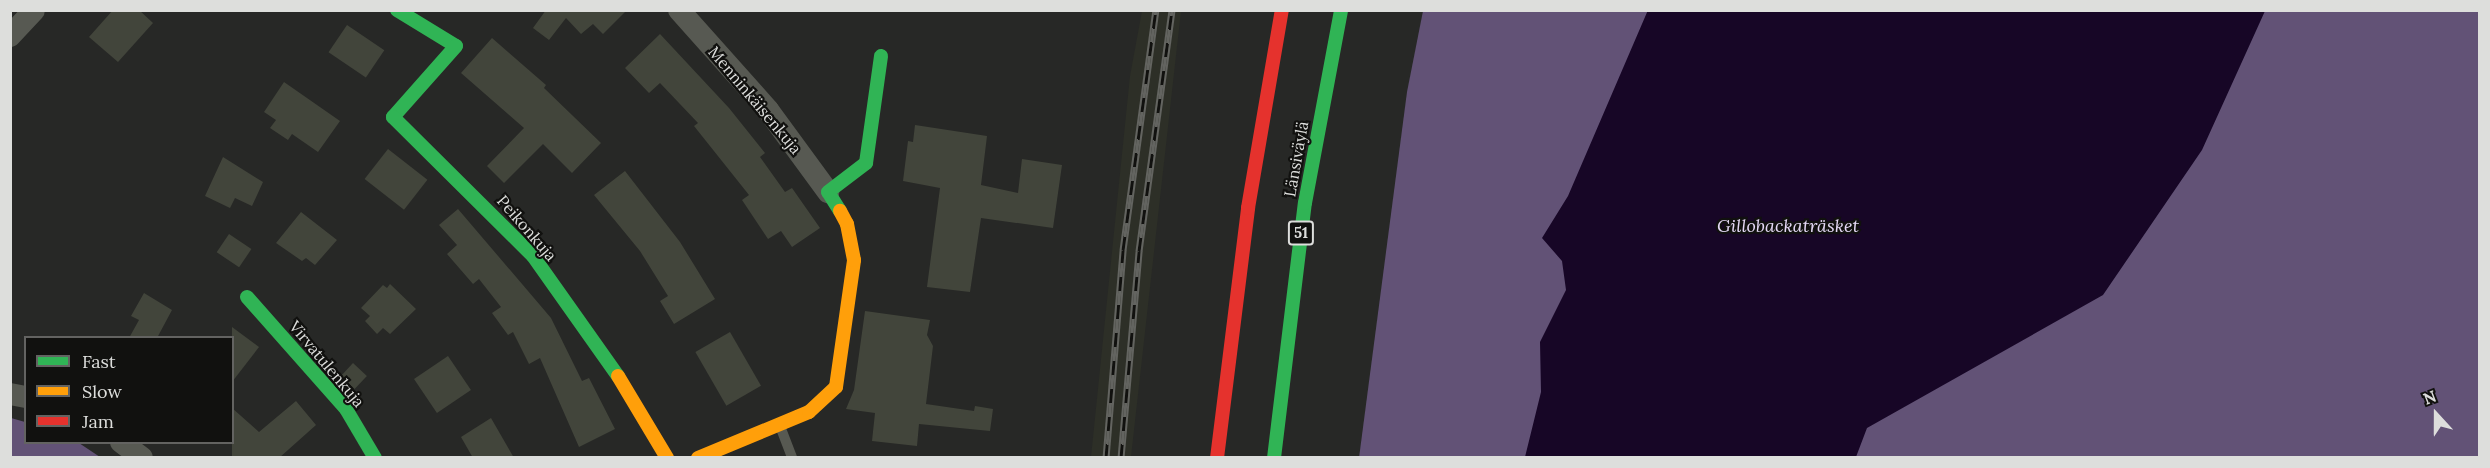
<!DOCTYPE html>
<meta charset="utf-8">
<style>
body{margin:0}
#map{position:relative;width:2490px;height:468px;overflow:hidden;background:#272826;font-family:Lora,serif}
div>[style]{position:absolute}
.built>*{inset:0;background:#2d2f27}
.forest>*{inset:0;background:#625276}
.water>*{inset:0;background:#170626}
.building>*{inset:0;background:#42453b;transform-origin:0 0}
.lane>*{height:10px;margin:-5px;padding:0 5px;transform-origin:5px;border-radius:5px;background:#575952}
.street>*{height:22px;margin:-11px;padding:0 11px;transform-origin:11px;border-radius:11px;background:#575952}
.fast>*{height:14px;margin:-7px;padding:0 7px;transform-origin:7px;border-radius:7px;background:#30b455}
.slow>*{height:14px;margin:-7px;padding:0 7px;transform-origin:7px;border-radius:7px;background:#ff9f0a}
.jam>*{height:14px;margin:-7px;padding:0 7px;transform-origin:7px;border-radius:7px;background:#e5322d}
.rail>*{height:7px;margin-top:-3.5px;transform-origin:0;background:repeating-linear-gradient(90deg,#11110f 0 14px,#636460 0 28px);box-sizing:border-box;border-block:2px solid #636460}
span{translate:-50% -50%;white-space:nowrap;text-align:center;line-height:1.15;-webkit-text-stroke:4.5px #11110f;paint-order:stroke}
.shield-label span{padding:2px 4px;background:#11110f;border:2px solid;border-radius:4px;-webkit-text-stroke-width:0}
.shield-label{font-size:15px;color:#dddedc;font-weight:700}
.street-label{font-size:16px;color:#dddedc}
.water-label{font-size:18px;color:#e4d8f5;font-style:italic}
.frame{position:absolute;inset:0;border:12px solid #dddedc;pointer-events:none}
.legend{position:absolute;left:24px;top:336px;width:210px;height:108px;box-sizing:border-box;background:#11110f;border:2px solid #636361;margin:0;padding:8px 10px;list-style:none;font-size:18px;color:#dddedc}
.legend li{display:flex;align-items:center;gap:12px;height:30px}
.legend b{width:30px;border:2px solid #636361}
.north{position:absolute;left:2406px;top:384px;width:60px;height:60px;-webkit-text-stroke:4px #11110f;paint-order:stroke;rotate:339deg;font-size:16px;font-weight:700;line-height:24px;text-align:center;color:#dddedc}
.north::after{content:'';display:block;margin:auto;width:21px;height:27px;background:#dddedc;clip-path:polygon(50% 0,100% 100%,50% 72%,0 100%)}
</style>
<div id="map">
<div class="built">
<div style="clip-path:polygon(1142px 11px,1181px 11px,1131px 457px,1091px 457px,1130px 76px)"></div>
</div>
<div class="forest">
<div style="clip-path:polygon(1423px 11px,2479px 11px,2479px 457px,1359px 458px,1407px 92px)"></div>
<div style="clip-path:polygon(11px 418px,25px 422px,26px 442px,79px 443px,100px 457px,11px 457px)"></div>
</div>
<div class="water">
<div style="clip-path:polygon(1648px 10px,2265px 10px,2265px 11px,2202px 150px,2103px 295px,1867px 428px,1856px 457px,1525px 457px,1541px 392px,1540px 342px,1566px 290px,1562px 261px,1542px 238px,1568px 196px)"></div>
</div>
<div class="building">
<div style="clip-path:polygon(113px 10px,139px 10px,153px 23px,118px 62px,89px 37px)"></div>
<div style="clip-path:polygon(546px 10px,627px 10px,603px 34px,593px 24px,581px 34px,566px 18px,549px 40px,533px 28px)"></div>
<div style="left:347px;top:25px;width:45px;height:33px;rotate:34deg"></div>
<div style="clip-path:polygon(660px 34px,729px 108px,765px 153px,760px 157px,785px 192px,792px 188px,820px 228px,792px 247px,781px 231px,768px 239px,742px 200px,749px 195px,694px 126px,698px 123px,660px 83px,649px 93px,625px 68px)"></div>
<div style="clip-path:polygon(492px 38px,546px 85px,544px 88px,601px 143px,572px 173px,543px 144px,504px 183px,487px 166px,524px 128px,461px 73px)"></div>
<div style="clip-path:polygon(284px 82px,340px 121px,318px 152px,292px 134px,288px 140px,270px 128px,276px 120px,264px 112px)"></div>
<div style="clip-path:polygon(915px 125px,987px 136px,981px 185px,1018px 193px,1022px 159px,1062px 165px,1053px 228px,981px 218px,970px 292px,927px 287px,940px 188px,903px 181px,908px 141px,913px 142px)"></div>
<div style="left:388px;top:149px;width:50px;height:38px;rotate:38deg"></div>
<div style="clip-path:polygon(223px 157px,263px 182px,252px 206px,235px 198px,230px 208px,205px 196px)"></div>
<div style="clip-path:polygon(625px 171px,680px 242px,715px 299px,674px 324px,660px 301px,668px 296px,640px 251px,594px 195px)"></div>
<div style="clip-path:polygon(458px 209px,551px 318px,582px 381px,589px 378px,615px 429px,579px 447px,540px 358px,529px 364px,513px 332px,508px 335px,492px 313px,501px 307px,479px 279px,473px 284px,447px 254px,457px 245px,439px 225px)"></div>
<div style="clip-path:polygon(301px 212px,337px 240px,315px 265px,306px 258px,302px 261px,276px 243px)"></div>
<div style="left:229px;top:234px;width:27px;height:22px;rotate:34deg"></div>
<div style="clip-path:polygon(390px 284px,416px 309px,390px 334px,383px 328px,377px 334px,365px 321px,370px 316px,361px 308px,383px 285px,387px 288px)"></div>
<div style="clip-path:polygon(144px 293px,172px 310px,157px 338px,129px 338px,139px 320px,131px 316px)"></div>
<div style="clip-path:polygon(865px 311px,930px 320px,927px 335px,933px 346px,926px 404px,974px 411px,975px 406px,993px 409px,990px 431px,919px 424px,917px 446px,872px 441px,875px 413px,846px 409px,854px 390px)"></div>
<div style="clip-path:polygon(232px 327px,259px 347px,232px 382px)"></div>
<div style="left:730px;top:332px;width:62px;height:40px;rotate:60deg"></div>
<div style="left:448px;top:356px;width:41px;height:41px;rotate:56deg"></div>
<div style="left:353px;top:363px;width:19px;height:18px;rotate:43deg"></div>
<div style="clip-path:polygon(296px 401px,316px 425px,279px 458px,232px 458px,232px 408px,259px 432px)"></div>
<div style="clip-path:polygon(491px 418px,514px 458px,473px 458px,461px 437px)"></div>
</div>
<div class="lane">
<div style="left:780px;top:426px;width:34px;rotate:69deg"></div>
</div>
<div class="street">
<div style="left:679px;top:10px;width:134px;rotate:48.3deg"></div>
<div style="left:768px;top:110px;width:102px;rotate:53.8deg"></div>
<div style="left:10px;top:36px;width:35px;rotate:-47deg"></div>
<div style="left:10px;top:394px;width:16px;rotate:11deg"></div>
<div style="left:121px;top:442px;width:26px;rotate:37deg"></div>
</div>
<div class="fast">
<div style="left:397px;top:10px;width:69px;rotate:31.4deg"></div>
<div style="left:456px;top:46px;width:95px;rotate:131.6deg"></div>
<div style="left:393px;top:117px;width:197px;rotate:44.8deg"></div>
<div style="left:533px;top:256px;width:147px;rotate:54.7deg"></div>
<div style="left:840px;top:211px;width:22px;rotate:-122deg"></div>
<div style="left:828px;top:192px;width:48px;rotate:-37.3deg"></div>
<div style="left:866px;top:163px;width:108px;rotate:-82deg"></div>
<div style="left:247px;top:297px;width:149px;rotate:48.5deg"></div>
<div style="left:346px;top:409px;width:57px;rotate:59.4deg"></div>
<div style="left:1274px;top:458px;width:257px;rotate:-83.1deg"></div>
<div style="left:1305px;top:203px;width:196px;rotate:-79.4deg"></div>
</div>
<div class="slow">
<div style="left:618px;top:376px;width:96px;rotate:59.1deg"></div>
<div style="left:698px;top:458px;width:120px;rotate:-22.5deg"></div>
<div style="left:809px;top:412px;width:37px;rotate:-43deg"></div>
<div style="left:836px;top:387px;width:128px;rotate:-81.9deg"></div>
<div style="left:854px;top:260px;width:37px;rotate:-101deg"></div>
<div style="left:847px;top:224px;width:15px;rotate:-118deg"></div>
</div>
<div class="jam">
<div style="left:1217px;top:458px;width:252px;rotate:-82.9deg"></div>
<div style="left:1248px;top:208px;width:201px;rotate:-80.3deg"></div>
</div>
<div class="rail">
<div style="left:1106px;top:458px;width:209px;rotate:-85.3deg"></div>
<div style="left:1123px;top:250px;width:242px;rotate:-82.2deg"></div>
<div style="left:1121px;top:458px;width:208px;rotate:-85deg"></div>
<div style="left:1139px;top:251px;width:243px;rotate:-82.2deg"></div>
</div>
<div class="shield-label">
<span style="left:1301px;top:233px">51</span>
</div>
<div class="street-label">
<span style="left:755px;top:100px;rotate:50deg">Menninkäisenkuja</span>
<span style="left:1296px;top:159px;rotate:-80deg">Länsiväylä</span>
<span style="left:527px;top:228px;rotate:49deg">Peikonkuja</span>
<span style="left:327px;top:364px;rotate:50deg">Virvatulenkuja</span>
</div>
<div class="water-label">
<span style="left:1788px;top:226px">Gillobackaträsket</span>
</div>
<div class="frame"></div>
<ul class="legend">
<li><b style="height:8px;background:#30b455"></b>Fast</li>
<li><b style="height:8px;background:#ff9f0a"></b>Slow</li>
<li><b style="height:8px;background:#e5322d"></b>Jam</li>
</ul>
<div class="north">N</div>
</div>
